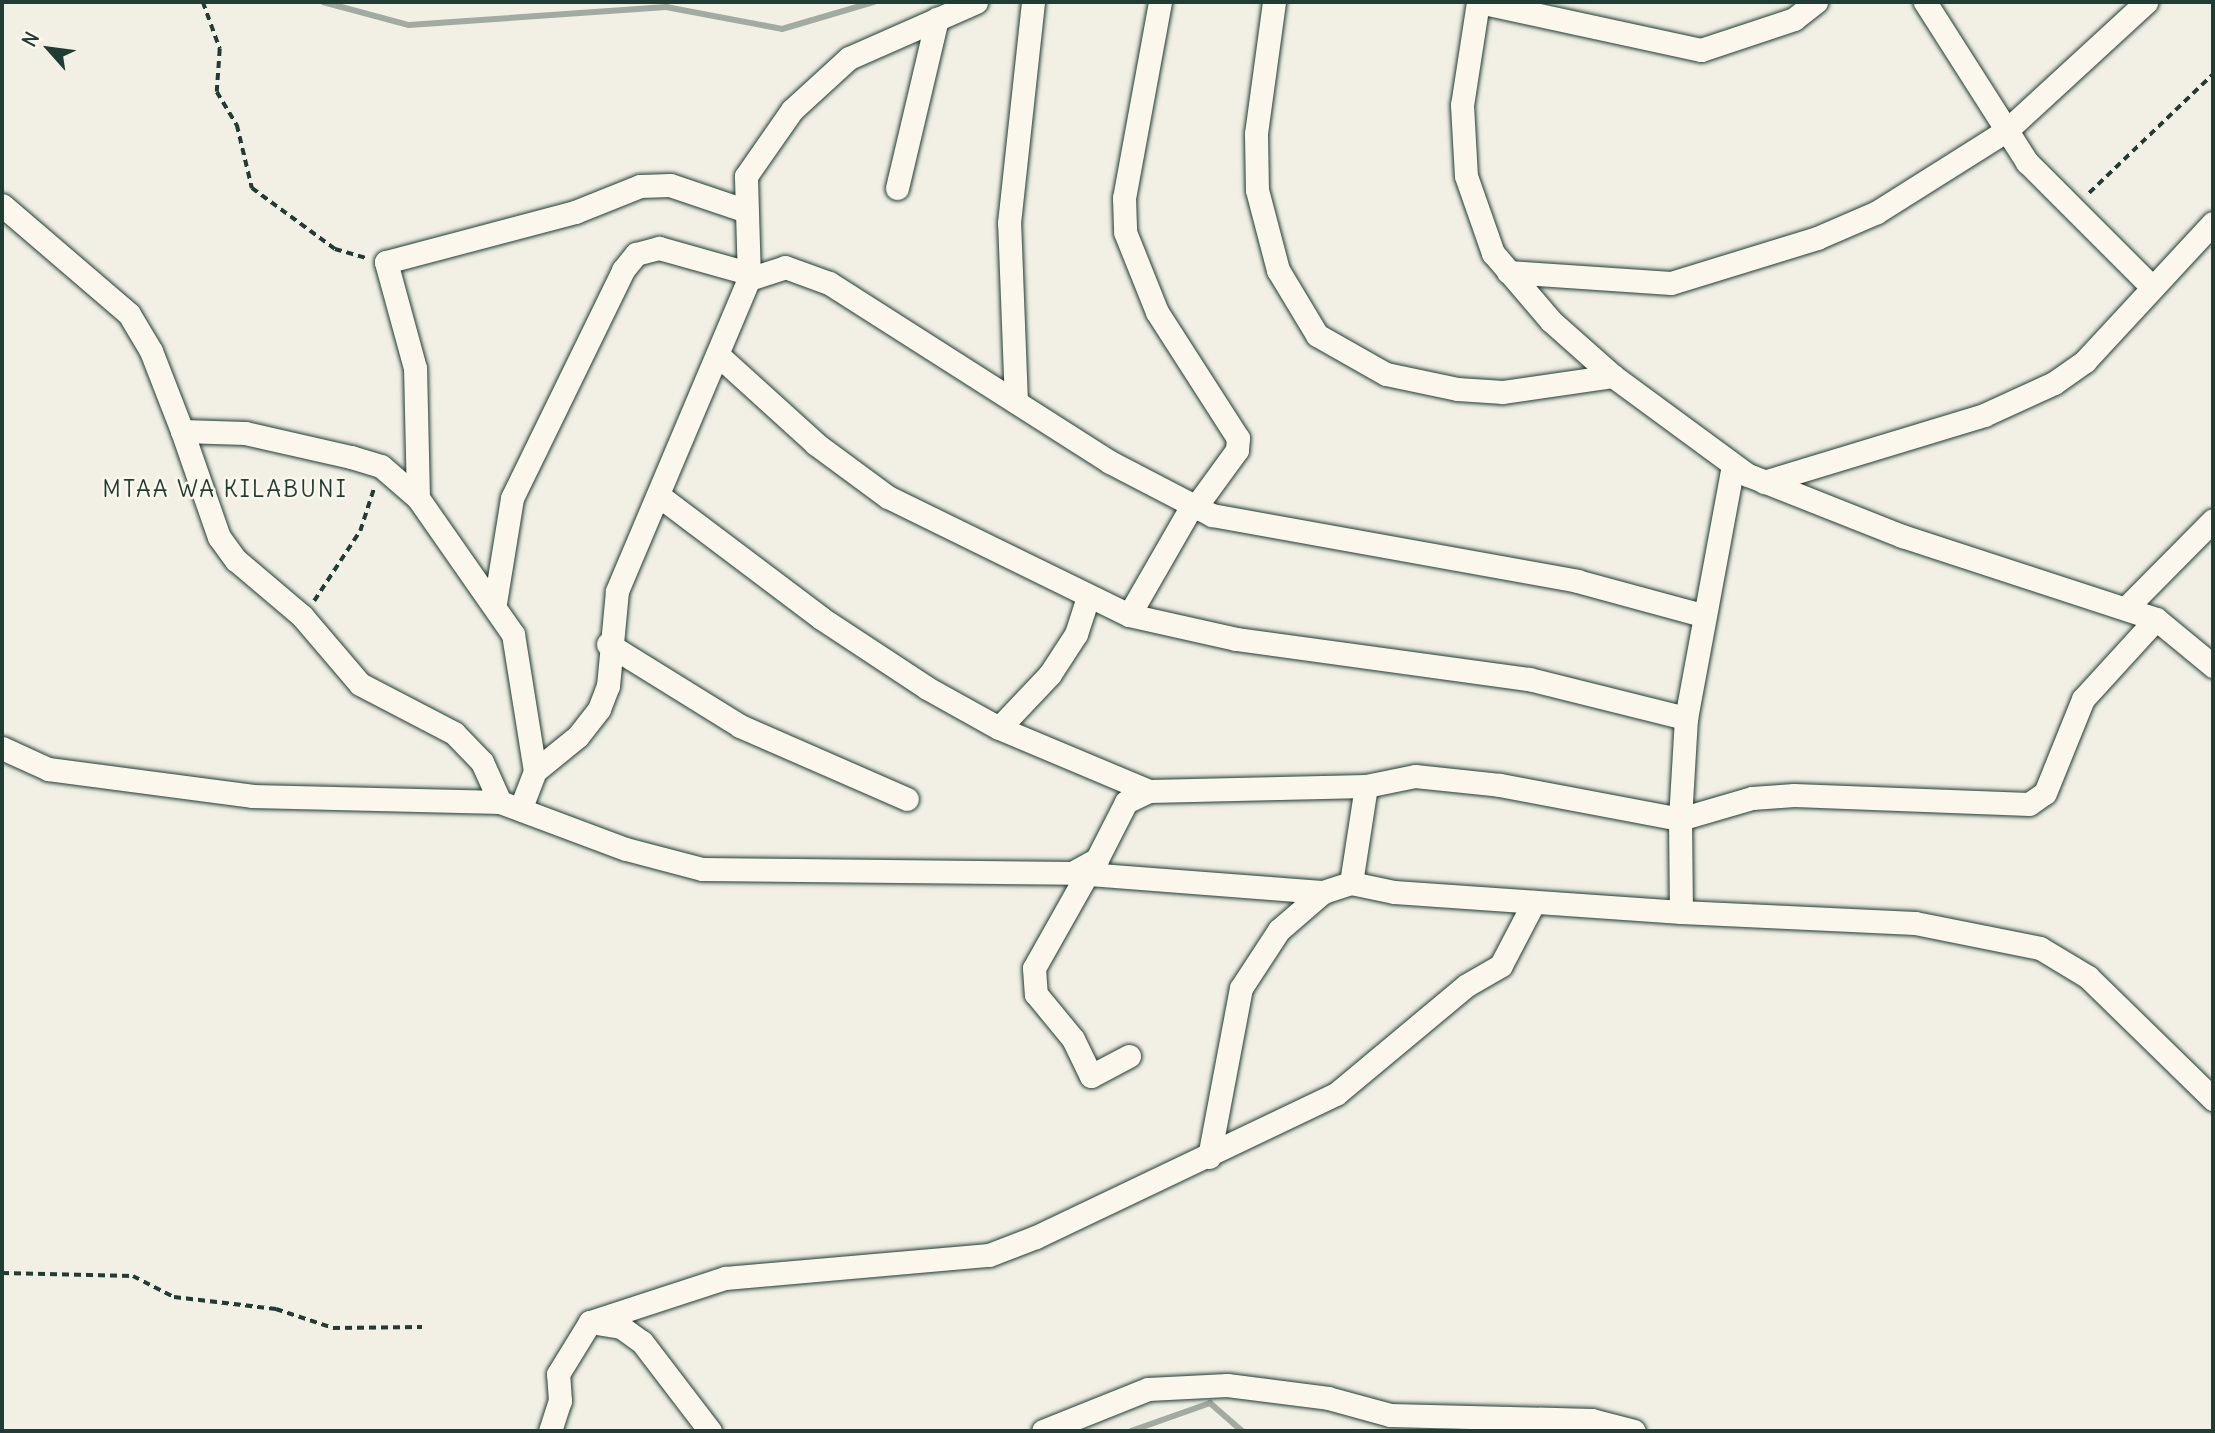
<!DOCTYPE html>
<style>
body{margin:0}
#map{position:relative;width:2215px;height:1433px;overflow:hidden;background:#f2f0e5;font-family:Delius,sans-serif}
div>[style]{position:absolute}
.stream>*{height:6px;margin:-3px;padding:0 3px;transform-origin:3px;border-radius:3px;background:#a2aba1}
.path>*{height:3.5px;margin-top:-1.75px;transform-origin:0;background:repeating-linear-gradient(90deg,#1f3d34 0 7px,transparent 0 12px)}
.roads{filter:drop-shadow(0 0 2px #1f3d34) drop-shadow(0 0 2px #1f3d34)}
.street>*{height:23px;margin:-11.5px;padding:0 11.5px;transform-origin:11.5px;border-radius:11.5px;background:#fbf7ec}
span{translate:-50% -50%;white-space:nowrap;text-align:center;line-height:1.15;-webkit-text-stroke:5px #fbf7ec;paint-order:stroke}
.quarter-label{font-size:23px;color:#1f3d34;letter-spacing:2px}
.frame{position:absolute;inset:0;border:4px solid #1f3d34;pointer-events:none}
.north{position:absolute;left:14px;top:14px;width:70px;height:70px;-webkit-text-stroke:5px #fbf7ec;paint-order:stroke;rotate:298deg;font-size:19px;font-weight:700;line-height:28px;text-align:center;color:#1f3d34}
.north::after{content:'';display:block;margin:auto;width:24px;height:32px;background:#1f3d34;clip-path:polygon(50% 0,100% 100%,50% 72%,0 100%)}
</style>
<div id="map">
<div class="stream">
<div style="left:323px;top:2px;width:89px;rotate:15deg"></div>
<div style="left:409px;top:25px;width:258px;rotate:-4deg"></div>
<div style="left:666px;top:7px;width:118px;rotate:10.7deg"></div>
<div style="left:782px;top:29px;width:96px;rotate:-16.4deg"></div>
<div style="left:1131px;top:1431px;width:84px;rotate:-19.5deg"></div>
<div style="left:1210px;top:1403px;width:43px;rotate:41.2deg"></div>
</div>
<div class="path">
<div style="left:203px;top:2px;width:50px;rotate:70.1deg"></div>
<div style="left:220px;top:49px;width:43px;rotate:94deg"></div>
<div style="left:217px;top:92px;width:39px;rotate:59deg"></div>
<div style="left:237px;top:125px;width:65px;rotate:76.6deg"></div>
<div style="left:252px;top:188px;width:103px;rotate:36.3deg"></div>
<div style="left:335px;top:249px;width:32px;rotate:16deg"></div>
<div style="left:2089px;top:193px;width:172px;rotate:-43.8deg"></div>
<div style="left:314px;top:601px;width:84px;rotate:-56.7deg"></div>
<div style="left:360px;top:531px;width:45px;rotate:-72deg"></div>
<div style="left:2px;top:1273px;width:131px;rotate:1.3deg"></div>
<div style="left:133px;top:1276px;width:46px;rotate:27.1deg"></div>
<div style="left:174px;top:1297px;width:103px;rotate:6.7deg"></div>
<div style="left:276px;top:1309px;width:60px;rotate:18.4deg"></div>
<div style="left:333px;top:1328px;width:89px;rotate:-0.6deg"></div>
</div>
<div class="roads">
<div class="street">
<div style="left:1160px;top:2px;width:199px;rotate:100.4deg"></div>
<div style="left:1124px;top:198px;width:34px;rotate:88deg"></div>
<div style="left:1125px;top:232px;width:86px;rotate:68.2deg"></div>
<div style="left:1157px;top:312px;width:150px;rotate:57.3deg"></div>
<div style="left:1238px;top:438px;width:12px;rotate:95deg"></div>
<div style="left:1237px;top:450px;width:73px;rotate:126.1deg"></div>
<div style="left:1274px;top:2px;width:133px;rotate:97.8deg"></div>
<div style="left:1256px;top:134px;width:56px;rotate:89deg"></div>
<div style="left:1257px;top:190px;width:83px;rotate:75.3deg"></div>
<div style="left:1278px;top:270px;width:76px;rotate:59deg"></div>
<div style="left:1317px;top:335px;width:79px;rotate:29.5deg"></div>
<div style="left:1386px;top:374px;width:73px;rotate:11.9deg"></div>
<div style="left:1457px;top:389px;width:46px;rotate:3.7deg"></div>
<div style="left:1503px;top:392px;width:111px;rotate:-8.3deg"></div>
<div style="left:1478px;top:2px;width:104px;rotate:98.8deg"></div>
<div style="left:1462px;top:105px;width:71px;rotate:86.8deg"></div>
<div style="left:1466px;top:176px;width:82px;rotate:70.7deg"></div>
<div style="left:1493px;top:253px;width:89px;rotate:49.5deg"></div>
<div style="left:1551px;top:321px;width:83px;rotate:41.6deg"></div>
<div style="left:1613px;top:376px;width:167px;rotate:36.3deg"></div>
<div style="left:1748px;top:475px;width:166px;rotate:21.6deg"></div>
<div style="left:1902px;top:536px;width:267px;rotate:18.1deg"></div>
<div style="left:2156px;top:619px;width:74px;rotate:39.5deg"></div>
<div style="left:1479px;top:2px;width:227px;rotate:12.2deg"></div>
<div style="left:1701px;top:50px;width:98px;rotate:-18.4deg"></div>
<div style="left:1794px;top:19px;width:28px;rotate:-38deg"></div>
<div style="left:1925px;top:2px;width:190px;rotate:57.5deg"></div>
<div style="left:2027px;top:162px;width:177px;rotate:45deg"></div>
<div style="left:897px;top:188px;width:174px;rotate:-76.7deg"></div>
<div style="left:2px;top:205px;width:167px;rotate:40.6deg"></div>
<div style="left:129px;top:314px;width:43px;rotate:59.3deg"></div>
<div style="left:151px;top:351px;width:86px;rotate:68.8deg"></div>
<div style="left:182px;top:431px;width:63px;rotate:1.8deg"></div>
<div style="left:245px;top:433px;width:109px;rotate:12.8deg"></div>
<div style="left:351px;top:457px;width:31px;rotate:17deg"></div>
<div style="left:381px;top:466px;width:49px;rotate:40.9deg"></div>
<div style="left:418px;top:498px;width:166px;rotate:55.1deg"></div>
<div style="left:513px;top:634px;width:139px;rotate:80.9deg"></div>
<div style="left:535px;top:771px;width:39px;rotate:111deg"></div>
<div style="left:1508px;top:272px;width:163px;rotate:3.9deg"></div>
<div style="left:1671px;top:283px;width:153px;rotate:-17.1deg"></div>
<div style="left:1817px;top:238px;width:65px;rotate:-23.4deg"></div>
<div style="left:1877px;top:212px;width:154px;rotate:-32.2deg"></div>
<div style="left:2007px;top:130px;width:189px;rotate:-42.6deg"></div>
<div style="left:749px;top:279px;width:103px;rotate:-91.7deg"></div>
<div style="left:746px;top:176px;width:80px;rotate:-55.1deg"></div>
<div style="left:792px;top:110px;width:77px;rotate:-42.4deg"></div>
<div style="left:849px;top:58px;width:139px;rotate:-23.8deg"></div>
<div style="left:718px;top:355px;width:132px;rotate:42.2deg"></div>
<div style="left:816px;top:444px;width:89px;rotate:36.4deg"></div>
<div style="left:888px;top:497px;width:268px;rotate:26.1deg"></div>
<div style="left:1129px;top:615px;width:110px;rotate:12.6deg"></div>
<div style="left:1236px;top:639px;width:296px;rotate:7.8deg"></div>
<div style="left:1529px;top:679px;width:162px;rotate:14deg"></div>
<div style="left:1016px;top:402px;width:179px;rotate:-92.2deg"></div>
<div style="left:1009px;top:223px;width:222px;rotate:-83.8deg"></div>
<div style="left:182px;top:431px;width:112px;rotate:70.8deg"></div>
<div style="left:219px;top:537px;width:29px;rotate:54deg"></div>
<div style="left:236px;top:560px;width:87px;rotate:40.3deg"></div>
<div style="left:302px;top:616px;width:89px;rotate:49.5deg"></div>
<div style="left:360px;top:684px;width:106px;rotate:27.5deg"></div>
<div style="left:454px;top:733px;width:40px;rotate:46deg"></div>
<div style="left:482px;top:762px;width:44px;rotate:65.8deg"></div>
<div style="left:1733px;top:465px;width:257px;rotate:100.5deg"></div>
<div style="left:1686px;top:718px;width:101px;rotate:93.4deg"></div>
<div style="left:1680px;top:819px;width:75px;rotate:-16.3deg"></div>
<div style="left:1752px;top:798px;width:42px;rotate:-4.1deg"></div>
<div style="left:1794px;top:795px;width:235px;rotate:2.2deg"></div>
<div style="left:2029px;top:804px;width:19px;rotate:-35deg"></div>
<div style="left:2045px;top:793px;width:101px;rotate:-68deg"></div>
<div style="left:2083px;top:699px;width:108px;rotate:-47.6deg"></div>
<div style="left:1764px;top:482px;width:230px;rotate:-16.9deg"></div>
<div style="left:1984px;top:415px;width:77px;rotate:-24.6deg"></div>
<div style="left:2054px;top:383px;width:38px;rotate:-35deg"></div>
<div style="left:2085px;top:361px;width:188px;rotate:-47.2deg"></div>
<div style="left:658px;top:495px;width:204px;rotate:37deg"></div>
<div style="left:821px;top:618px;width:127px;rotate:33.4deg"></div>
<div style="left:927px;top:688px;width:82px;rotate:29.1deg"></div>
<div style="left:999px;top:728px;width:163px;rotate:22.8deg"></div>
<div style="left:418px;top:498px;width:130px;rotate:-91.3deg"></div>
<div style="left:415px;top:368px;width:110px;rotate:-105.3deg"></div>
<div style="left:386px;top:262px;width:196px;rotate:-14.8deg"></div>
<div style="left:575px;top:212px;width:70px;rotate:-21.8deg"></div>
<div style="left:640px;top:186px;width:30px;rotate:-2deg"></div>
<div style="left:670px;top:185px;width:78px;rotate:18.7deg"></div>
<div style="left:495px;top:603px;width:106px;rotate:-80.8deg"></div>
<div style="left:512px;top:498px;width:254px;rotate:-64deg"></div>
<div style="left:623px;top:270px;width:21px;rotate:-51deg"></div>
<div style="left:636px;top:254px;width:24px;rotate:-15deg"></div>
<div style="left:659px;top:248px;width:92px;rotate:15.7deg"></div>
<div style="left:2127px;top:607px;width:122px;rotate:-45.3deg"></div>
<div style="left:1129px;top:615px;width:125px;rotate:-60.1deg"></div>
<div style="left:608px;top:644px;width:155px;rotate:31.8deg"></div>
<div style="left:740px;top:726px;width:182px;rotate:23.6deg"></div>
<div style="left:999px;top:728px;width:74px;rotate:-46.6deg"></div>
<div style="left:1050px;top:674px;width:48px;rotate:-57deg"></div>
<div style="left:1076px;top:634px;width:39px;rotate:-72deg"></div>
<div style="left:2px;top:748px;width:51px;rotate:24.5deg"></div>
<div style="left:48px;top:769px;width:207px;rotate:7.5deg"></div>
<div style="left:253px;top:796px;width:247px;rotate:1.4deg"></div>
<div style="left:500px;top:802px;width:134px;rotate:20.5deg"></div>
<div style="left:626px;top:849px;width:79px;rotate:14.7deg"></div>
<div style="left:702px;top:869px;width:370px;rotate:0.6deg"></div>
<div style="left:1072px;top:873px;width:29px;rotate:-29deg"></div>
<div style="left:1097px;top:859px;width:64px;rotate:-63deg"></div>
<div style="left:1126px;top:802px;width:25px;rotate:-26deg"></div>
<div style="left:1149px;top:791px;width:217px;rotate:-1.3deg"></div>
<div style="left:1366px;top:786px;width:50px;rotate:-11.5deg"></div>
<div style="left:1415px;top:776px;width:85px;rotate:6deg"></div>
<div style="left:1500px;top:785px;width:183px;rotate:10.7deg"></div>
<div style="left:1680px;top:819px;width:93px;rotate:89.4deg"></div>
<div style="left:1681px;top:912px;width:234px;rotate:2.7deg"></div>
<div style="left:1915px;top:923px;width:127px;rotate:11.3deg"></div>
<div style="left:2040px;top:948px;width:56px;rotate:31.1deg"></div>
<div style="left:2088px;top:977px;width:175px;rotate:44.3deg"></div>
<div style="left:535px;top:771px;width:55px;rotate:-39.1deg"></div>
<div style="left:578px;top:736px;width:34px;rotate:-52deg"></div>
<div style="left:599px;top:709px;width:25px;rotate:-69deg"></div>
<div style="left:608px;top:686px;width:95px;rotate:-84.6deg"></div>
<div style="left:617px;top:591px;width:339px;rotate:-67.1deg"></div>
<div style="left:749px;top:279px;width:38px;rotate:-18deg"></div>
<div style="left:785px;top:267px;width:47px;rotate:20deg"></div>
<div style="left:829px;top:283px;width:333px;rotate:32.5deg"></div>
<div style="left:1110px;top:462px;width:115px;rotate:27.5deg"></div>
<div style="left:1212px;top:515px;width:371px;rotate:10.2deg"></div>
<div style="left:1577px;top:581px;width:130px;rotate:15.2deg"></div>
<div style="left:1075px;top:873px;width:249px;rotate:4.4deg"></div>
<div style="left:1087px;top:874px;width:108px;rotate:119.4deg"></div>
<div style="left:1034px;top:968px;width:26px;rotate:86deg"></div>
<div style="left:1036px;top:994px;width:58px;rotate:50.6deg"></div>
<div style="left:1073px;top:1039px;width:41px;rotate:64.1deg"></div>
<div style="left:1091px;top:1076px;width:43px;rotate:-27.8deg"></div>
<div style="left:1351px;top:883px;width:98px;rotate:-81.2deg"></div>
<div style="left:1209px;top:1157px;width:172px;rotate:-79.3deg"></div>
<div style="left:1241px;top:988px;width:69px;rotate:-56.8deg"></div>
<div style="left:1279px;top:930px;width:58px;rotate:-40.8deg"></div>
<div style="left:1323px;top:892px;width:29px;rotate:-18deg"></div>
<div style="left:1351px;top:883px;width:44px;rotate:11.8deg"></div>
<div style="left:1394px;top:892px;width:288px;rotate:4deg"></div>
<div style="left:590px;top:1322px;width:142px;rotate:-18.1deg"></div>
<div style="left:725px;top:1278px;width:265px;rotate:-5deg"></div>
<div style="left:989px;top:1255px;width:50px;rotate:-21deg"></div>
<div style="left:1036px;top:1237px;width:332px;rotate:-25.5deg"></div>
<div style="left:1336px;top:1094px;width:170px;rotate:-39.8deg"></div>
<div style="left:1467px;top:985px;width:39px;rotate:-30deg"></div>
<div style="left:1501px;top:965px;width:71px;rotate:-62.4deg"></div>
<div style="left:550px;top:1431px;width:32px;rotate:-72deg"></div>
<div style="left:560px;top:1401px;width:27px;rotate:-94deg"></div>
<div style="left:558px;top:1374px;width:61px;rotate:-58.4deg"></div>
<div style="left:590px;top:1322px;width:31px;rotate:9deg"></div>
<div style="left:621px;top:1327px;width:26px;rotate:36deg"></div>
<div style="left:642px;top:1342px;width:112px;rotate:52.6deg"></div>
<div style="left:1043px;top:1431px;width:113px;rotate:-21.8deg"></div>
<div style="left:1148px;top:1389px;width:79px;rotate:-2.9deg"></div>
<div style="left:1227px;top:1385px;width:102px;rotate:7.3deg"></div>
<div style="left:1328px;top:1398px;width:64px;rotate:15.3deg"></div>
<div style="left:1390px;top:1415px;width:202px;rotate:1.4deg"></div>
<div style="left:1592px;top:1420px;width:43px;rotate:14.7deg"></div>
</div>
</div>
<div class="quarter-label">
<span style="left:225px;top:489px">MTAA WA KILABUNI</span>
</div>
<div class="frame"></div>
<div class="north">N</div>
</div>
